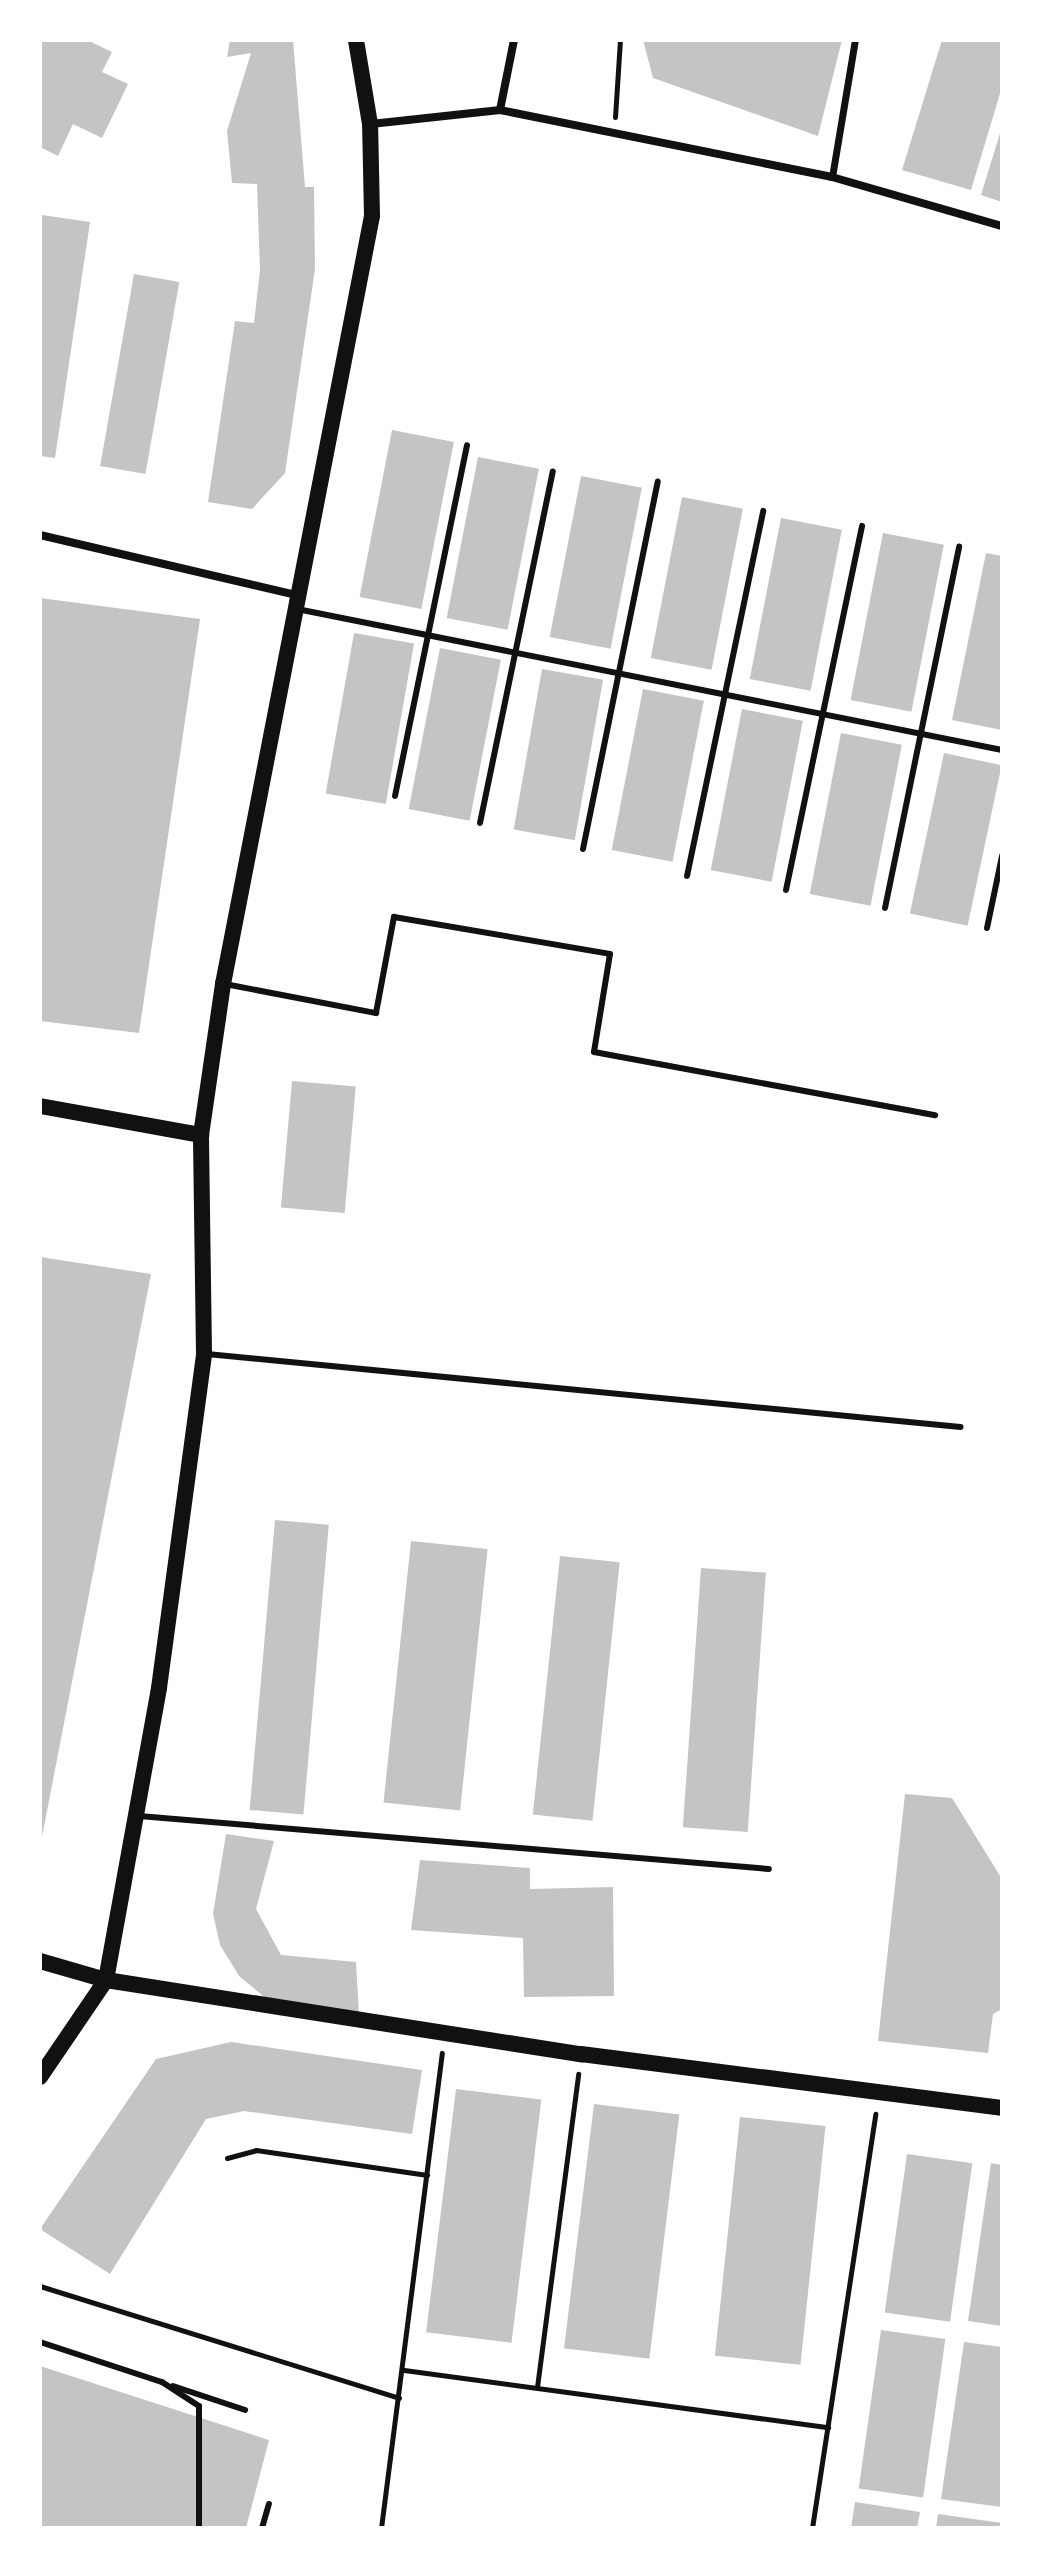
<!DOCTYPE html>
<style>
body{margin:0}
#map{position:relative;width:1042px;height:2568px;overflow:hidden;background:#fff;font-family:"Archivo Narrow",sans-serif}
div>[style]{position:absolute}
.building>*{inset:0;background:#c4c4c4;transform-origin:0 0}
.path>*{height:5px;margin:-2.5px;padding:0 2.5px;transform-origin:2.5px;border-radius:2.5px;background:#111}
.service>*{height:6px;margin:-3px;padding:0 3px;transform-origin:3px;border-radius:3px;background:#111}
.pedestrian>*{height:7px;margin:-3.5px;padding:0 3.5px;transform-origin:3.5px;border-radius:3.5px;background:#111}
.minor>*{height:8px;margin:-4px;padding:0 4px;transform-origin:4px;border-radius:4px;background:#111}
.secondary>*{height:16px;margin:-8px;padding:0 8px;transform-origin:8px;border-radius:8px;background:#111}
span{translate:-50% -50%;white-space:nowrap;text-align:center;line-height:1.15;-webkit-text-stroke:7px #fff;paint-order:stroke}
.frame{position:absolute;inset:0;border:42px solid #fff;pointer-events:none}
</style>
<div id="map">
<div class="building">
<div style="clip-path:polygon(40px 40px,87px 40px,112px 52px,102px 72px,128px 84px,102px 138px,73px 124px,58px 156px,40px 147px)"></div>
<div style="clip-path:polygon(230px 40px,293px 40px,305px 187px,314px 187px,315px 269px,285px 473px,252px 509px,208px 502px,235px 321px,254px 323px,260px 270px,257px 184px,232px 183px,227px 131px,251px 53px,227px 57px)"></div>
<div style="clip-path:polygon(643px 40px,842px 40px,818px 136px,653px 78px)"></div>
<div style="clip-path:polygon(942px 40px,1002px 40px,1002px 87px,971px 190px,902px 170px)"></div>
<div style="clip-path:polygon(1001px 130px,1002px 130px,1002px 202px,981px 195px)"></div>
<div style="clip-path:polygon(42px 215px,90px 222px,55px 458px,40px 456px)"></div>
<div style="left:134px;top:274px;width:46px;height:195px;rotate:10deg"></div>
<div style="left:392px;top:430px;width:63px;height:170px;rotate:11deg"></div>
<div style="left:478px;top:457px;width:62px;height:164px;rotate:11deg"></div>
<div style="left:581px;top:476px;width:62px;height:164px;rotate:11deg"></div>
<div style="left:682px;top:497px;width:62px;height:164px;rotate:11deg"></div>
<div style="left:781px;top:518px;width:62px;height:164px;rotate:11deg"></div>
<div style="left:883px;top:533px;width:62px;height:170px;rotate:11deg"></div>
<div style="clip-path:polygon(986px 553px,1002px 556px,1002px 730px,952px 720px)"></div>
<div style="clip-path:polygon(40px 598px,200px 619px,139px 1033px,40px 1021px)"></div>
<div style="left:354px;top:633px;width:61px;height:163px;rotate:10deg"></div>
<div style="left:440px;top:648px;width:62px;height:164px;rotate:11deg"></div>
<div style="left:542px;top:669px;width:62px;height:163px;rotate:10deg"></div>
<div style="left:643px;top:689px;width:62px;height:164px;rotate:11deg"></div>
<div style="left:742px;top:709px;width:62px;height:164px;rotate:11deg"></div>
<div style="left:841px;top:733px;width:62px;height:164px;rotate:11deg"></div>
<div style="left:944px;top:753px;width:59px;height:164px;rotate:12deg"></div>
<div style="left:292px;top:1081px;width:64px;height:127px;rotate:5deg"></div>
<div style="clip-path:polygon(40px 1257px,151px 1274px,41px 1842px,40px 1842px)"></div>
<div style="left:275px;top:1520px;width:54px;height:291px;rotate:5deg"></div>
<div style="left:411px;top:1541px;width:77px;height:263px;rotate:6deg"></div>
<div style="left:560px;top:1556px;width:60px;height:260px;rotate:6deg"></div>
<div style="left:701px;top:1568px;width:65px;height:260px;rotate:4deg"></div>
<div style="clip-path:polygon(905px 1794px,952px 1798px,1002px 1879px,1002px 2009px,993px 2014px,988px 2053px,878px 2041px)"></div>
<div style="clip-path:polygon(226px 1834px,274px 1841px,256px 1909px,281px 1955px,356px 1962px,359px 2015px,274px 2005px,239px 1976px,220px 1945px,213px 1914px)"></div>
<div style="clip-path:polygon(420px 1860px,530px 1868px,530px 1889px,613px 1887px,614px 1996px,524px 1997px,523px 1938px,411px 1930px)"></div>
<div style="clip-path:polygon(231px 2042px,422px 2070px,412px 2134px,244px 2111px,206px 2119px,110px 2274px,40px 2229px,156px 2059px)"></div>
<div style="left:456px;top:2089px;width:86px;height:245px;rotate:7deg"></div>
<div style="left:594px;top:2104px;width:86px;height:246px;rotate:7deg"></div>
<div style="left:740px;top:2117px;width:86px;height:240px;rotate:6deg"></div>
<div style="left:907px;top:2154px;width:66px;height:160px;rotate:8deg"></div>
<div style="clip-path:polygon(991px 2163px,1002px 2165px,1002px 2326px,968px 2321px)"></div>
<div style="left:881px;top:2330px;width:65px;height:160px;rotate:8deg"></div>
<div style="clip-path:polygon(964px 2342px,1002px 2347px,1002px 2507px,941px 2499px)"></div>
<div style="clip-path:polygon(40px 2366px,269px 2440px,246px 2528px,40px 2528px)"></div>
<div style="clip-path:polygon(855px 2502px,920px 2512px,917px 2528px,851px 2528px)"></div>
<div style="clip-path:polygon(938px 2514px,1002px 2523px,1002px 2528px,936px 2528px)"></div>
</div>
<div class="path">
<div style="left:615px;top:117px;width:77px;rotate:-86.3deg"></div>
<div style="left:227px;top:2158px;width:30px;rotate:-15deg"></div>
<div style="left:256px;top:2150px;width:173px;rotate:8.3deg"></div>
<div style="left:40px;top:2286px;width:376px;rotate:17.3deg"></div>
<div style="left:404px;top:2370px;width:428px;rotate:7.7deg"></div>
<div style="left:537px;top:2387px;width:316px;rotate:-82.5deg"></div>
<div style="left:381px;top:2528px;width:479px;rotate:-82.7deg"></div>
<div style="left:812px;top:2528px;width:419px;rotate:-81.3deg"></div>
</div>
<div class="service">
<div style="left:297px;top:609px;width:719px;rotate:11.31deg"></div>
<div style="left:395px;top:796px;width:358px;rotate:-78.4deg"></div>
<div style="left:480px;top:823px;width:359px;rotate:-78.3deg"></div>
<div style="left:583px;top:849px;width:375px;rotate:-78.5deg"></div>
<div style="left:687px;top:876px;width:373px;rotate:-78.2deg"></div>
<div style="left:786px;top:890px;width:372px;rotate:-78.2deg"></div>
<div style="left:885px;top:908px;width:369px;rotate:-78.4deg"></div>
<div style="left:987px;top:928px;width:74px;rotate:-78.2deg"></div>
<div style="left:225px;top:984px;width:154px;rotate:10.9deg"></div>
<div style="left:376px;top:1013px;width:98px;rotate:-79.4deg"></div>
<div style="left:394px;top:917px;width:219px;rotate:9.7deg"></div>
<div style="left:610px;top:954px;width:99px;rotate:99.3deg"></div>
<div style="left:594px;top:1052px;width:347px;rotate:10.5deg"></div>
<div style="left:207px;top:1354px;width:757px;rotate:5.54deg"></div>
<div style="left:139px;top:1816px;width:632px;rotate:4.81deg"></div>
<div style="left:40px;top:2342px;width:128px;rotate:18.2deg"></div>
<div style="left:162px;top:2382px;width:44px;rotate:33deg"></div>
<div style="left:199px;top:2406px;width:122px;rotate:90deg"></div>
<div style="left:173px;top:2386px;width:76px;rotate:18.4deg"></div>
<div style="left:262px;top:2528px;width:25px;rotate:-74deg"></div>
</div>
<div class="pedestrian">
<div style="left:832px;top:177px;width:139px;rotate:-80.5deg"></div>
</div>
<div class="minor">
<div style="left:500px;top:110px;width:71px;rotate:-78.7deg"></div>
<div style="left:371px;top:124px;width:130px;rotate:-6.2deg"></div>
<div style="left:500px;top:110px;width:339px;rotate:11.4deg"></div>
<div style="left:832px;top:177px;width:177px;rotate:16.1deg"></div>
<div style="left:40px;top:535px;width:267px;rotate:13.2deg"></div>
</div>
<div class="secondary">
<div style="left:40px;top:1106px;width:164px;rotate:10.2deg"></div>
<div style="left:40px;top:1961px;width:69px;rotate:16.1deg"></div>
<div style="left:106px;top:1980px;width:481px;rotate:8.9deg"></div>
<div style="left:581px;top:2054px;width:424px;rotate:7.3deg"></div>
<div style="left:40px;top:2077px;width:117px;rotate:-55.8deg"></div>
<div style="left:106px;top:1980px;width:297px;rotate:-79.7deg"></div>
<div style="left:159px;top:1688px;width:337px;rotate:-82.3deg"></div>
<div style="left:204px;top:1354px;width:219px;rotate:-90.8deg"></div>
<div style="left:201px;top:1135px;width:153px;rotate:-81.7deg"></div>
<div style="left:223px;top:984px;width:782px;rotate:-79.02deg"></div>
<div style="left:372px;top:216px;width:92px;rotate:-91.2deg"></div>
<div style="left:370px;top:124px;width:85px;rotate:-99.5deg"></div>
</div>
<div class="frame"></div>
</div>
